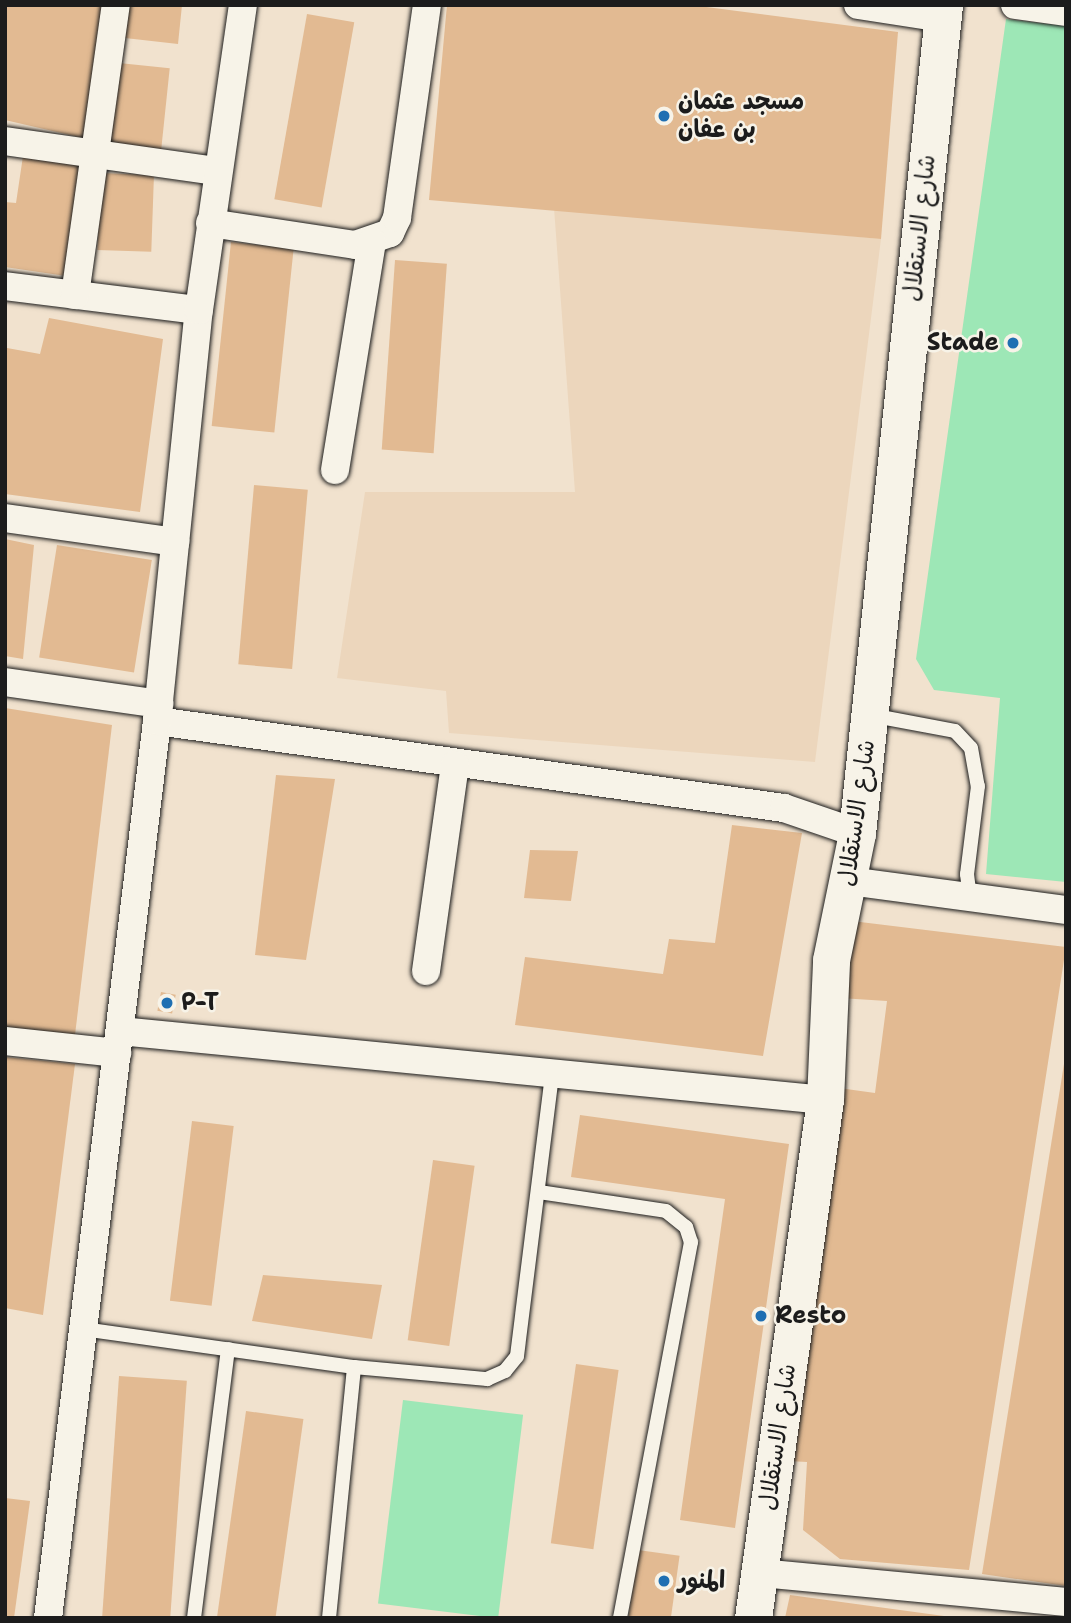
<!DOCTYPE html>
<meta charset="utf-8">
<style>
body{margin:0}
#map{position:relative;width:1071px;height:1623px;overflow:hidden;background:#f1e2ce;font-family:"Shantell Sans","Playpen Sans Arabic",sans-serif}
div>[style]{position:absolute}
.built>*{inset:0;background:#ecd6bc}
.green>*{inset:0;background:#9de7b6;transform-origin:0 0}
.building>*{inset:0;background:#e2ba92;transform-origin:0 0}
.roads{filter:drop-shadow(0 0 2px #1c1c1c) drop-shadow(0 0 2px #1c1c1c)}
.service>*{height:14px;margin:-7px;padding:0 7px;transform-origin:7px;border-radius:7px;background:#f7f3e8}
.minor>*{height:28px;margin:-14px;padding:0 14px;transform-origin:14px;border-radius:14px;background:#f7f3e8}
.tertiary>*{height:37px;margin:-18.5px;padding:0 18.5px;transform-origin:18.5px;border-radius:18.5px;background:#f7f3e8}
.dots>*{width:19px;height:19px;translate:-50% -50%;box-sizing:border-box;border:4px solid #f7f3e8;border-radius:50%}
span{translate:-50% -50%;white-space:nowrap;text-align:center;line-height:1.15;-webkit-text-stroke:5px #f7f3e8;paint-order:stroke}
.poi-label{font-size:24px;color:#1c1c1c;font-weight:700}
.left{translate:0 -50%;text-align:left}
.right{translate:-100% -50%;text-align:right}
.street-label{font-size:24px;color:#1c1c1c}
.frame{position:absolute;inset:0;border:7px solid #1c1c1c;pointer-events:none}
</style>
<div id="map">
<div class="built">
<div style="clip-path:polygon(554px 208px,881px 239px,815px 762px,449px 733px,446px 691px,337px 678px,365px 492px,575px 492px)"></div>
</div>
<div class="green">
<div style="clip-path:polygon(1006px 19px,1066px 26px,1066px 882px,986px 874px,1000px 698px,934px 690px,916px 659px)"></div>
<div style="left:403px;top:1400px;width:121px;height:205px;rotate:7deg"></div>
</div>
<div class="building">
<div style="clip-path:polygon(5px 5px,103px 5px,87px 139px,5px 120px)"></div>
<div style="clip-path:polygon(128px 5px,182px 5px,178px 44px,125px 38px)"></div>
<div style="clip-path:polygon(447px 5px,691px 5px,898px 32px,881px 239px,429px 200px)"></div>
<div style="left:307px;top:14px;width:48px;height:188px;rotate:10deg"></div>
<div style="left:119px;top:63px;width:51px;height:81px;rotate:6deg"></div>
<div style="clip-path:polygon(23px 156px,80px 164px,66px 276px,5px 267px,5px 202px,16px 203px)"></div>
<div style="left:100px;top:173px;width:54px;height:77px;rotate:2deg"></div>
<div style="left:231px;top:242px;width:63px;height:185px;rotate:6deg"></div>
<div style="left:395px;top:260px;width:52px;height:190px;rotate:4deg"></div>
<div style="clip-path:polygon(49px 318px,163px 339px,140px 512px,5px 494px,7px 348px,40px 354px)"></div>
<div style="left:254px;top:485px;width:54px;height:180px;rotate:5deg"></div>
<div style="clip-path:polygon(5px 539px,34px 545px,23px 659px,5px 656px)"></div>
<div style="left:57px;top:545px;width:96px;height:114px;rotate:9deg"></div>
<div style="clip-path:polygon(5px 708px,112px 725px,75px 1035px,5px 1027px)"></div>
<div style="clip-path:polygon(276px 775px,335px 779px,306px 960px,255px 955px)"></div>
<div style="clip-path:polygon(732px 825px,802px 833px,763px 1056px,515px 1025px,525px 957px,663px 974px,669px 939px,715px 943px)"></div>
<div style="clip-path:polygon(530px 850px,578px 851px,571px 901px,524px 898px)"></div>
<div style="clip-path:polygon(852px 921px,1066px 947px,969px 1570px,840px 1559px,803px 1530px,807px 1462px,788px 1461px,839px 1088px,875px 1093px,887px 1001px,840px 998px)"></div>
<div style="left:161px;top:992px;width:15px;height:19px;rotate:11deg"></div>
<div style="clip-path:polygon(5px 1057px,75px 1064px,43px 1315px,5px 1308px)"></div>
<div style="clip-path:polygon(1064px 1064px,1066px 1064px,1066px 1586px,982px 1574px)"></div>
<div style="clip-path:polygon(580px 1115px,789px 1144px,735px 1528px,680px 1520px,725px 1199px,571px 1177px)"></div>
<div style="left:192px;top:1121px;width:42px;height:181px;rotate:7deg"></div>
<div style="left:433px;top:1160px;width:42px;height:182px;rotate:8deg"></div>
<div style="clip-path:polygon(263px 1275px,382px 1285px,372px 1339px,252px 1321px)"></div>
<div style="left:576px;top:1364px;width:43px;height:181px;rotate:8deg"></div>
<div style="left:119px;top:1376px;width:68px;height:245px;rotate:4deg"></div>
<div style="left:246px;top:1411px;width:58px;height:209px;rotate:8deg"></div>
<div style="clip-path:polygon(5px 1498px,30px 1501px,14px 1618px,5px 1618px)"></div>
<div style="left:638px;top:1550px;width:42px;height:69px;rotate:8deg"></div>
<div style="clip-path:polygon(790px 1595px,944px 1616px,943px 1618px,785px 1618px)"></div>
</div>
<div class="roads">
<div class="service">
<div style="left:870px;top:715px;width:86px;rotate:10.7deg"></div>
<div style="left:955px;top:731px;width:23px;rotate:47deg"></div>
<div style="left:971px;top:748px;width:39px;rotate:80deg"></div>
<div style="left:978px;top:786px;width:89px;rotate:97.1deg"></div>
<div style="left:967px;top:874px;width:25px;rotate:83deg"></div>
<div style="left:539px;top:1192px;width:128px;rotate:8.5deg"></div>
<div style="left:666px;top:1211px;width:26px;rotate:39deg"></div>
<div style="left:686px;top:1227px;width:16px;rotate:72deg"></div>
<div style="left:691px;top:1242px;width:383px;rotate:100.7deg"></div>
<div style="left:83px;top:1329px;width:274px;rotate:8deg"></div>
<div style="left:354px;top:1367px;width:134px;rotate:5.2deg"></div>
<div style="left:487px;top:1379px;width:20px;rotate:-24deg"></div>
<div style="left:505px;top:1371px;width:19px;rotate:-51deg"></div>
<div style="left:517px;top:1356px;width:284px;rotate:-82.9deg"></div>
<div style="left:194px;top:1618px;width:271px;rotate:-82.8deg"></div>
<div style="left:329px;top:1618px;width:252px;rotate:-84.3deg"></div>
</div>
<div class="minor">
<div style="left:858px;top:5px;width:85px;rotate:8.8deg"></div>
<div style="left:1015px;top:5px;width:51px;rotate:7.8deg"></div>
<div style="left:5px;top:141px;width:214px;rotate:8.1deg"></div>
<div style="left:210px;top:223px;width:147px;rotate:8.6deg"></div>
<div style="left:355px;top:245px;width:37px;rotate:-19deg"></div>
<div style="left:390px;top:233px;width:17px;rotate:-65deg"></div>
<div style="left:397px;top:218px;width:215px;rotate:-82deg"></div>
<div style="left:5px;top:286px;width:195px;rotate:7.1deg"></div>
<div style="left:75px;top:295px;width:293px;rotate:-82deg"></div>
<div style="left:335px;top:470px;width:231px;rotate:-80.8deg"></div>
<div style="left:5px;top:518px;width:172px;rotate:8deg"></div>
<div style="left:5px;top:682px;width:156px;rotate:8.1deg"></div>
<div style="left:157px;top:721px;width:633px;rotate:7.9deg"></div>
<div style="left:784px;top:808px;width:77px;rotate:18.9deg"></div>
<div style="left:849px;top:881px;width:219px;rotate:7.6deg"></div>
<div style="left:426px;top:971px;width:208px;rotate:-82deg"></div>
<div style="left:120px;top:1031px;width:708px;rotate:5.59deg"></div>
<div style="left:5px;top:1041px;width:113px;rotate:6.1deg"></div>
<div style="left:760px;top:1573px;width:307px;rotate:5.4deg"></div>
<div style="left:48px;top:1618px;width:904px;rotate:-83.07deg"></div>
<div style="left:157px;top:721px;width:413px;rotate:-84.2deg"></div>
<div style="left:199px;top:310px;width:308px;rotate:-81.8deg"></div>
</div>
<div class="tertiary">
<div style="left:753px;top:1618px;width:523px;rotate:-82.09deg"></div>
<div style="left:825px;top:1100px;width:140px;rotate:-87.5deg"></div>
<div style="left:831px;top:960px;width:130px;rotate:-78.4deg"></div>
<div style="left:857px;top:833px;width:833px;rotate:-84deg"></div>
</div>
</div>
<div class="dots">
<div style="left:664px;top:116px;background:#1f6fb2"></div>
<div style="left:1013px;top:343px;background:#1f6fb2"></div>
<div style="left:167px;top:1003px;background:#1f6fb2"></div>
<div style="left:761px;top:1316px;background:#1f6fb2"></div>
<div style="left:664px;top:1581px;background:#1f6fb2"></div>
</div>
<div class="poi-label">
<span class="left" style="left:678px;top:116px">مسجد عثمان<br>بن عفان</span>
<span class="right" style="left:999px;top:343px">Stade</span>
<span class="left" style="left:181px;top:1003px">P-T</span>
<span class="left" style="left:775px;top:1316px">Resto</span>
<span class="left" style="left:678px;top:1581px">المنور</span>
</div>
<div class="street-label">
<span style="left:920px;top:228px;rotate:-84deg">شارع الاستقلال</span>
<span style="left:857px;top:813px;rotate:-82deg">شارع الاستقلال</span>
<span style="left:778px;top:1437px;rotate:-82deg">شارع الاستقلال</span>
</div>
<div class="frame"></div>
</div>
